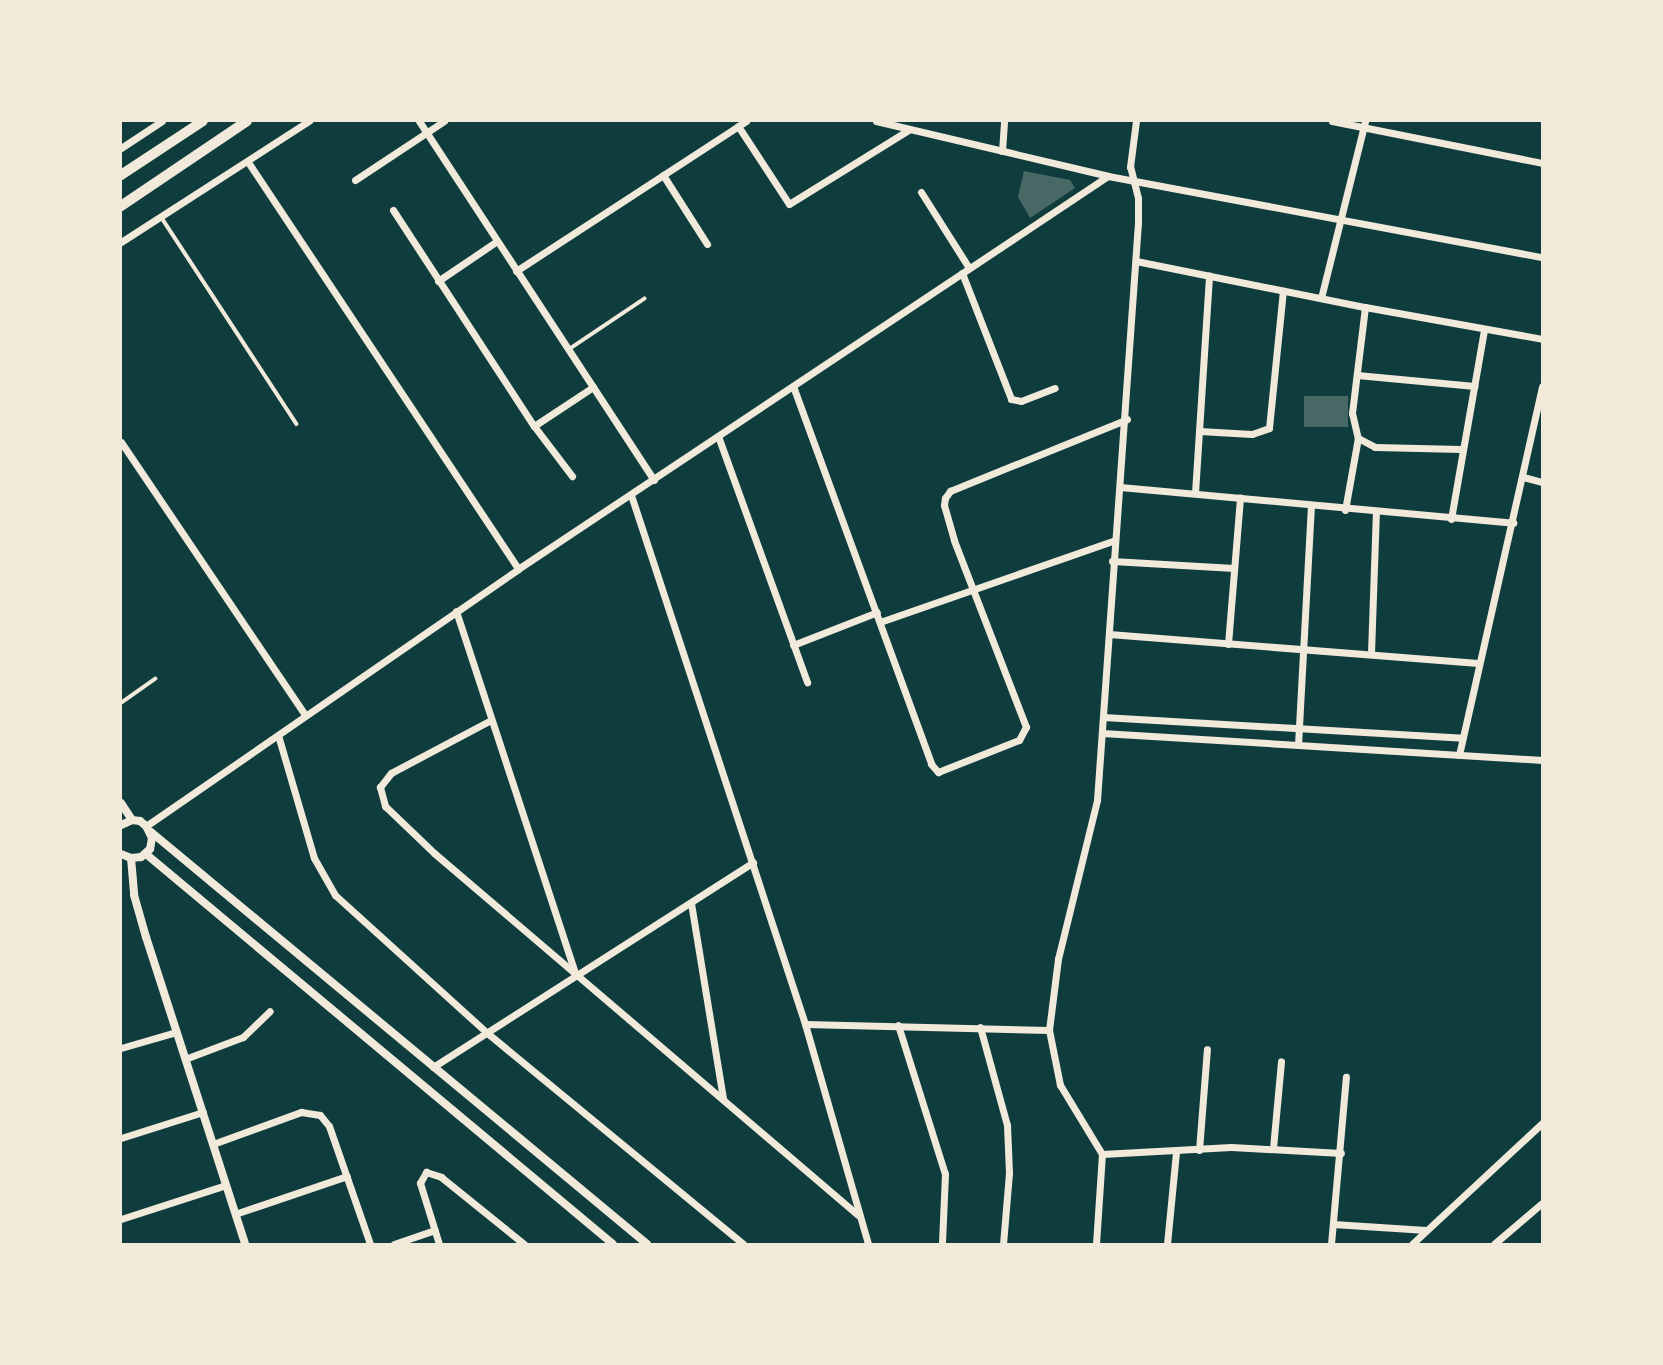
<!DOCTYPE html>
<style>
body{margin:0}
#map{position:relative;width:1663px;height:1365px;overflow:hidden;background:#0f3d3e;font-family:"Public Sans",sans-serif}
div>[style]{position:absolute}
.building>*{inset:0;background:#486865;transform-origin:0 0}
.service>*{height:3.5px;margin:-1.75px;padding:0 1.75px;transform-origin:1.75px;border-radius:1.75px;background:#f1e9da}
.minor>*{height:7px;margin:-3.5px;padding:0 3.5px;transform-origin:3.5px;border-radius:3.5px;background:#f1e9da}
.tertiary>*{height:8px;margin:-4px;padding:0 4px;transform-origin:4px;border-radius:4px;background:#f1e9da}
.primary>*{height:10px;margin:-5px;padding:0 5px;transform-origin:5px;border-radius:5px;background:#f1e9da}
span{translate:-50% -50%;white-space:nowrap;text-align:center;line-height:1.15;-webkit-text-stroke:7px #f1e9da;paint-order:stroke}
.frame{position:absolute;inset:0;border:122px solid #f1e9da;pointer-events:none}
</style>
<div id="map">
<div class="building">
<div style="clip-path:polygon(1024px 171px,1070px 180px,1075px 188px,1030px 218px,1018px 197px)"></div>
<div style="left:1304px;top:396px;width:44px;height:31px"></div>
</div>
<div class="service">
<div style="left:162px;top:218px;width:246px;rotate:56.8deg"></div>
<div style="left:568px;top:350px;width:92px;rotate:-33.9deg"></div>
<div style="left:121px;top:703px;width:42px;rotate:-35.2deg"></div>
</div>
<div class="minor">
<div style="left:419px;top:121px;width:429px;rotate:56.8deg"></div>
<div style="left:876px;top:121px;width:238px;rotate:13.3deg"></div>
<div style="left:1108px;top:176px;width:441px;rotate:10.6deg"></div>
<div style="left:1332px;top:121px;width:214px;rotate:11.3deg"></div>
<div style="left:738px;top:126px;width:93px;rotate:56.8deg"></div>
<div style="left:789px;top:204px;width:142px;rotate:-31.8deg"></div>
<div style="left:121px;top:148px;width:49px;rotate:-33.4deg"></div>
<div style="left:1002px;top:151px;width:30px;rotate:-86deg"></div>
<div style="left:248px;top:162px;width:488px;rotate:56.4deg"></div>
<div style="left:663px;top:175px;width:82px;rotate:57.5deg"></div>
<div style="left:355px;top:180px;width:107px;rotate:-33.5deg"></div>
<div style="left:921px;top:192px;width:90px;rotate:57.7deg"></div>
<div style="left:393px;top:210px;width:258px;rotate:56.9deg"></div>
<div style="left:534px;top:426px;width:63px;rotate:52.8deg"></div>
<div style="left:121px;top:242px;width:224px;rotate:-32.8deg"></div>
<div style="left:1136px;top:261px;width:234px;rotate:11.4deg"></div>
<div style="left:1365px;top:307px;width:180px;rotate:10.2deg"></div>
<div style="left:516px;top:271px;width:275px;rotate:-33.1deg"></div>
<div style="left:962px;top:273px;width:135px;rotate:68.7deg"></div>
<div style="left:1011px;top:399px;width:10px;rotate:11deg"></div>
<div style="left:1021px;top:401px;width:36px;rotate:-21deg"></div>
<div style="left:438px;top:281px;width:71px;rotate:-34.1deg"></div>
<div style="left:1321px;top:298px;width:182px;rotate:-76deg"></div>
<div style="left:1365px;top:307px;width:107px;rotate:97deg"></div>
<div style="left:1352px;top:413px;width:26px;rotate:77deg"></div>
<div style="left:1358px;top:438px;width:19px;rotate:28deg"></div>
<div style="left:1375px;top:447px;width:86px;rotate:1.3deg"></div>
<div style="left:1357px;top:375px;width:118px;rotate:5.4deg"></div>
<div style="left:793px;top:386px;width:402px;rotate:69.9deg"></div>
<div style="left:931px;top:764px;width:11px;rotate:49deg"></div>
<div style="left:938px;top:772px;width:87px;rotate:-21.6deg"></div>
<div style="left:1019px;top:740px;width:15px;rotate:-62deg"></div>
<div style="left:1026px;top:727px;width:200px;rotate:-111.1deg"></div>
<div style="left:954px;top:540px;width:36px;rotate:-106deg"></div>
<div style="left:944px;top:505px;width:7px;rotate:-82deg"></div>
<div style="left:945px;top:498px;width:9px;rotate:-54deg"></div>
<div style="left:950px;top:491px;width:191px;rotate:-22.1deg"></div>
<div style="left:534px;top:426px;width:71px;rotate:-33.5deg"></div>
<div style="left:1199px;top:431px;width:53px;rotate:3.2deg"></div>
<div style="left:1252px;top:434px;width:18px;rotate:-19deg"></div>
<div style="left:1269px;top:428px;width:138px;rotate:-84.2deg"></div>
<div style="left:718px;top:436px;width:262px;rotate:70.1deg"></div>
<div style="left:121px;top:442px;width:329px;rotate:56deg"></div>
<div style="left:1523px;top:477px;width:20px;rotate:15deg"></div>
<div style="left:1120px;top:487px;width:395px;rotate:5.2deg"></div>
<div style="left:1195px;top:493px;width:218px;rotate:-86.3deg"></div>
<div style="left:631px;top:495px;width:557px;rotate:71.79deg"></div>
<div style="left:805px;top:1024px;width:229px;rotate:74deg"></div>
<div style="left:1345px;top:510px;width:73px;rotate:-79.8deg"></div>
<div style="left:1451px;top:519px;width:192px;rotate:-80.1deg"></div>
<div style="left:1112px;top:561px;width:122px;rotate:3.3deg"></div>
<div style="left:456px;top:611px;width:381px;rotate:71.8deg"></div>
<div style="left:880px;top:622px;width:247px;rotate:-19.2deg"></div>
<div style="left:1109px;top:634px;width:370px;rotate:4.5deg"></div>
<div style="left:1228px;top:644px;width:147px;rotate:-85.3deg"></div>
<div style="left:793px;top:645px;width:90px;rotate:-21.4deg"></div>
<div style="left:1371px;top:653px;width:141px;rotate:-88deg"></div>
<div style="left:1103px;top:717px;width:360px;rotate:3.3deg"></div>
<div style="left:491px;top:720px;width:113px;rotate:152.1deg"></div>
<div style="left:391px;top:773px;width:18px;rotate:128deg"></div>
<div style="left:380px;top:787px;width:20px;rotate:75deg"></div>
<div style="left:385px;top:806px;width:68px;rotate:43.8deg"></div>
<div style="left:434px;top:853px;width:558px;rotate:40.49deg"></div>
<div style="left:1102px;top:733px;width:441px;rotate:3.5deg"></div>
<div style="left:278px;top:735px;width:128px;rotate:73.7deg"></div>
<div style="left:314px;top:858px;width:43px;rotate:60.4deg"></div>
<div style="left:335px;top:895px;width:204px;rotate:42.2deg"></div>
<div style="left:486px;top:1032px;width:333px;rotate:39.5deg"></div>
<div style="left:1298px;top:745px;width:238px;rotate:-86.9deg"></div>
<div style="left:1459px;top:755px;width:378px;rotate:-77.3deg"></div>
<div style="left:146px;top:826px;width:452px;rotate:-34.6deg"></div>
<div style="left:518px;top:569px;width:709px;rotate:-33.67deg"></div>
<div style="left:691px;top:903px;width:199px;rotate:80.7deg"></div>
<div style="left:805px;top:1024px;width:244px;rotate:1.4deg"></div>
<div style="left:898px;top:1025px;width:156px;rotate:72.5deg"></div>
<div style="left:945px;top:1174px;width:70px;rotate:92.5deg"></div>
<div style="left:980px;top:1027px;width:102px;rotate:74.6deg"></div>
<div style="left:1007px;top:1125px;width:48px;rotate:87.6deg"></div>
<div style="left:1009px;top:1173px;width:71px;rotate:94.8deg"></div>
<div style="left:121px;top:1048px;width:57px;rotate:-16.2deg"></div>
<div style="left:185px;top:1059px;width:62px;rotate:-20.8deg"></div>
<div style="left:243px;top:1037px;width:37px;rotate:-44deg"></div>
<div style="left:433px;top:1067px;width:380px;rotate:-32.6deg"></div>
<div style="left:121px;top:1138px;width:86px;rotate:-17.6deg"></div>
<div style="left:213px;top:1144px;width:94px;rotate:-20deg"></div>
<div style="left:301px;top:1112px;width:19px;rotate:9deg"></div>
<div style="left:320px;top:1115px;width:14px;rotate:51deg"></div>
<div style="left:329px;top:1126px;width:125px;rotate:70.8deg"></div>
<div style="left:1273px;top:1148px;width:87px;rotate:-84.7deg"></div>
<div style="left:1199px;top:1150px;width:101px;rotate:-85.5deg"></div>
<div style="left:1102px;top:1154px;width:129px;rotate:-3.1deg"></div>
<div style="left:1231px;top:1147px;width:110px;rotate:3.1deg"></div>
<div style="left:235px;top:1214px;width:118px;rotate:-18.7deg"></div>
<div style="left:121px;top:1219px;width:110px;rotate:-17.9deg"></div>
<div style="left:1333px;top:1224px;width:93px;rotate:3.7deg"></div>
<div style="left:394px;top:1244px;width:43px;rotate:-18.9deg"></div>
<div style="left:439px;top:1244px;width:64px;rotate:-107.3deg"></div>
<div style="left:420px;top:1183px;width:13px;rotate:-61deg"></div>
<div style="left:426px;top:1172px;width:16px;rotate:18deg"></div>
<div style="left:441px;top:1177px;width:107px;rotate:38.9deg"></div>
<div style="left:1096px;top:1244px;width:90px;rotate:-86.2deg"></div>
<div style="left:1102px;top:1154px;width:81px;rotate:-121.3deg"></div>
<div style="left:1060px;top:1085px;width:56px;rotate:-101.3deg"></div>
<div style="left:1049px;top:1030px;width:72px;rotate:-82.8deg"></div>
<div style="left:1058px;top:959px;width:164px;rotate:-76.2deg"></div>
<div style="left:1097px;top:800px;width:578px;rotate:-85.94deg"></div>
<div style="left:1138px;top:223px;width:25px;rotate:-90deg"></div>
<div style="left:1138px;top:198px;width:32px;rotate:-104deg"></div>
<div style="left:1130px;top:167px;width:46px;rotate:-82.6deg"></div>
<div style="left:1167px;top:1244px;width:92px;rotate:-84.4deg"></div>
<div style="left:1331px;top:1244px;width:168px;rotate:-84.9deg"></div>
<div style="left:1412px;top:1244px;width:178px;rotate:-42.9deg"></div>
<div style="left:1494px;top:1244px;width:63px;rotate:-40.5deg"></div>
</div>
<div class="tertiary">
<div style="left:121px;top:803px;width:20px;rotate:57deg"></div>
<div style="left:121px;top:825px;width:12px;rotate:-24deg"></div>
<div style="left:132px;top:820px;width:8px;rotate:7deg"></div>
<div style="left:140px;top:821px;width:8px;rotate:40deg"></div>
<div style="left:146px;top:826px;width:13px;rotate:63deg"></div>
<div style="left:152px;top:838px;width:11px;rotate:100deg"></div>
<div style="left:150px;top:849px;width:12px;rotate:138deg"></div>
<div style="left:141px;top:857px;width:10px;rotate:174deg"></div>
<div style="left:131px;top:858px;width:11px;rotate:-158deg"></div>
<div style="left:151px;top:832px;width:645px;rotate:39.71deg"></div>
<div style="left:146px;top:854px;width:608px;rotate:39.87deg"></div>
<div style="left:131px;top:858px;width:37px;rotate:85deg"></div>
<div style="left:134px;top:895px;width:44px;rotate:74.1deg"></div>
<div style="left:146px;top:937px;width:323px;rotate:72.1deg"></div>
</div>
<div class="primary">
<div style="left:121px;top:175px;width:98px;rotate:-33.4deg"></div>
<div style="left:121px;top:206px;width:152px;rotate:-34deg"></div>
</div>
<div class="frame"></div>
</div>
